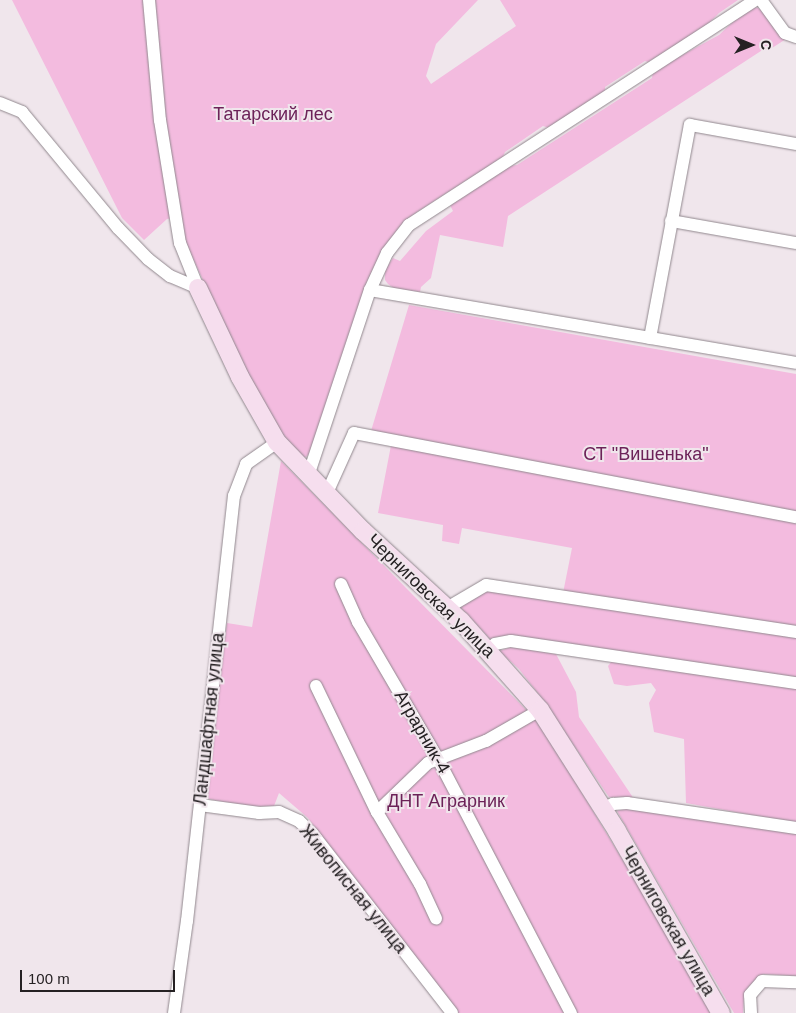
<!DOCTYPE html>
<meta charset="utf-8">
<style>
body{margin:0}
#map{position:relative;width:796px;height:1013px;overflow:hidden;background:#f0e6ec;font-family:Helvetica,sans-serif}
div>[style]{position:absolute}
.green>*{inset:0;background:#f3bbdf}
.roads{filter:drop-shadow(0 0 1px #91888e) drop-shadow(0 0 1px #91888e)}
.street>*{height:12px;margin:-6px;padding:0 6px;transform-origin:6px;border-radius:6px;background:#fff}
.secondary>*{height:18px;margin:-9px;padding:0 9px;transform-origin:9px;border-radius:9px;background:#f6deee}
span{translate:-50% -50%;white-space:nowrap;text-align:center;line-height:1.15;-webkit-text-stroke:4px #f0e6ec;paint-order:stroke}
.park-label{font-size:18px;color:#6c2258}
.street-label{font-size:18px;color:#252123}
.north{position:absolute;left:726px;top:20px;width:50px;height:50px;-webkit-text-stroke:4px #f0e6ec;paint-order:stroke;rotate:90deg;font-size:14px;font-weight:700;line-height:20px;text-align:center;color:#252123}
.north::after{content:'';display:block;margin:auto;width:18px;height:22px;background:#252123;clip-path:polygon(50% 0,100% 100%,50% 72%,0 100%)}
.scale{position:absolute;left:20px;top:970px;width:155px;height:22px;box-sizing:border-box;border:2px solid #252123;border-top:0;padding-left:6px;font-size:15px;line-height:18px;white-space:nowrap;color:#252123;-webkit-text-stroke:4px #f0e6ec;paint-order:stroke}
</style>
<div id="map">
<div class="green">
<div style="clip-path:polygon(12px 0,478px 0,436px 44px,426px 76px,431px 84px,516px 26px,500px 0,738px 0,719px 13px,704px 28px,648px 62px,645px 61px,605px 87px,605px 92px,549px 128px,543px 126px,505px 152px,503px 157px,417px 212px,398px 232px,310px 453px,306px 457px,300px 457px,292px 450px,245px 372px,185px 241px,181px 217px,167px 219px,144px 240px,122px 218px)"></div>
<div style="clip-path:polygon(754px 7px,761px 9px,786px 39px,772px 48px,767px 47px,508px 216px,503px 247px,440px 235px,431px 278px,421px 287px,420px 292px,395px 289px,388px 284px,385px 280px,385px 270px,393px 258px,400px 261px,426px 231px,453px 211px,450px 205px,509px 166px,517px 165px,652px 78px,653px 71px,719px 35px,735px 20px)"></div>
<div style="clip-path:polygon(409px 305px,796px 374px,796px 629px,563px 593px,572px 548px,462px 528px,459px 544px,442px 541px,443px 525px,378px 513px,393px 435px,371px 431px)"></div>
<div style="clip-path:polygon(281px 461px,541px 725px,715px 1013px,458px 1013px,393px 935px,308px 818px,279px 793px,274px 806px,248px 807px,209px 799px,204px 788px,227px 623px,252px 627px)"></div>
<div style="clip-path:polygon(489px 591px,796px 636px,796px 677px,510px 636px,490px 639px,460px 607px,475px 596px)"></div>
<div style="clip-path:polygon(512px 647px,556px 654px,576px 692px,579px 717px,634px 799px,609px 797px,540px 696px,519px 669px,499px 651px)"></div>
<div style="clip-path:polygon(612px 661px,796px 688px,796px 823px,686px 803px,684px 739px,654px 732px,649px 703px,656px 690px,651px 683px,627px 686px,614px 684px,608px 666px)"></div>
<div style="clip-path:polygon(628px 807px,796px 834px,796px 976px,763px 974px,750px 986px,744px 997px,743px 1013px,734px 1013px,617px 811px)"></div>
</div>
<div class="roads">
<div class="street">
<div style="left:149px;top:0;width:121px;rotate:84.8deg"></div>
<div style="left:160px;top:120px;width:125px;rotate:80.8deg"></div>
<div style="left:180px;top:243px;width:48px;rotate:68.2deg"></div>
<div style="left:761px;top:0;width:41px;rotate:54deg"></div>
<div style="left:785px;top:33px;width:12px;rotate:20deg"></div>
<div style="left:0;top:103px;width:24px;rotate:22deg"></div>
<div style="left:22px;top:112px;width:151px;rotate:50.4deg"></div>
<div style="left:118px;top:228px;width:43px;rotate:45.9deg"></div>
<div style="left:148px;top:259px;width:28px;rotate:38deg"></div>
<div style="left:170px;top:276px;width:30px;rotate:23deg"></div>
<div style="left:671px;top:221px;width:127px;rotate:10deg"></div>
<div style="left:370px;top:290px;width:432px;rotate:9.7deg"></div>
<div style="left:650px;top:338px;width:217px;rotate:-79.4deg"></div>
<div style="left:690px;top:125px;width:108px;rotate:10.2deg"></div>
<div style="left:308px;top:476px;width:196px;rotate:-71.6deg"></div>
<div style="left:370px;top:290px;width:41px;rotate:-65.3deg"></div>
<div style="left:387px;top:253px;width:36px;rotate:-52deg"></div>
<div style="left:409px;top:225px;width:414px;rotate:-33deg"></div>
<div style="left:326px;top:495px;width:68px;rotate:-65.7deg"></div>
<div style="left:354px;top:433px;width:450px;rotate:10.8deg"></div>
<div style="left:341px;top:584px;width:42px;rotate:65.9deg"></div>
<div style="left:358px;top:622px;width:159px;rotate:59.7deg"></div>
<div style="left:438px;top:759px;width:287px;rotate:62.4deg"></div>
<div style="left:447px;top:608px;width:45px;rotate:-30.5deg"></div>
<div style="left:486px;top:585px;width:314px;rotate:8.6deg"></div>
<div style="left:487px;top:649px;width:9px;rotate:-32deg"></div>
<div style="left:495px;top:644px;width:16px;rotate:-11deg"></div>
<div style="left:511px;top:641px;width:288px;rotate:8.4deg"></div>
<div style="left:316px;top:686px;width:140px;rotate:64.2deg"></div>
<div style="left:377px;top:812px;width:84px;rotate:59.2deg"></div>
<div style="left:420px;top:884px;width:38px;rotate:65deg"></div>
<div style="left:200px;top:805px;width:60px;rotate:7.7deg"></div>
<div style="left:259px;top:813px;width:20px;rotate:-3deg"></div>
<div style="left:279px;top:812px;width:22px;rotate:24deg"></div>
<div style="left:299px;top:821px;width:18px;rotate:43deg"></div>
<div style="left:312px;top:833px;width:228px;rotate:52.1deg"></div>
<div style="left:603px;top:808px;width:11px;rotate:-22deg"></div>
<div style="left:613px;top:804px;width:14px;rotate:-4deg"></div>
<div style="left:627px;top:803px;width:171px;rotate:8.4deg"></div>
<div style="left:377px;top:812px;width:71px;rotate:-43.9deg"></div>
<div style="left:428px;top:763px;width:62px;rotate:-20.8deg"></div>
<div style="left:486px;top:741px;width:62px;rotate:-29.9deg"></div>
<div style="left:174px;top:1013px;width:93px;rotate:-82deg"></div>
<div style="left:187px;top:921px;width:428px;rotate:-83.7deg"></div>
<div style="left:234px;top:496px;width:34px;rotate:-69deg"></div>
<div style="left:246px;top:464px;width:38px;rotate:-35deg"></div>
<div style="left:751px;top:1013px;width:18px;rotate:-93deg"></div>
<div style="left:750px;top:995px;width:18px;rotate:-49deg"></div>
<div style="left:762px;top:981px;width:34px;rotate:2deg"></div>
</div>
<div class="secondary">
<div style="left:198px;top:288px;width:98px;rotate:64.7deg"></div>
<div style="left:240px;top:377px;width:75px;rotate:60.4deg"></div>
<div style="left:277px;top:442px;width:124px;rotate:46deg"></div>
<div style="left:363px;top:531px;width:133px;rotate:42.6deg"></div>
<div style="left:461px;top:621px;width:119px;rotate:48.4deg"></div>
<div style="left:540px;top:710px;width:143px;rotate:57.5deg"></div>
<div style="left:617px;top:831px;width:210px;rotate:60.3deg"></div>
</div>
</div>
<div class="park-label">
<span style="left:273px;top:114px">Татарский лес</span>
<span style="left:646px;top:454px">СТ "Вишенька"</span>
<span style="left:446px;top:801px">ДНТ Аграрник</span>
</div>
<div class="street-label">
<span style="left:431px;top:596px;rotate:44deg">Черниговская улица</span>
<span style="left:209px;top:719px;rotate:-84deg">Ландшафтная улица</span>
<span style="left:422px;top:732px;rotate:60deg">Аграрник-4</span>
<span style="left:353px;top:889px;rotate:51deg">Живописная улица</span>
<span style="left:668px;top:921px;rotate:60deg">Черниговская улица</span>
</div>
<div class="north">С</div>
<div class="scale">100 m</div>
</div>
